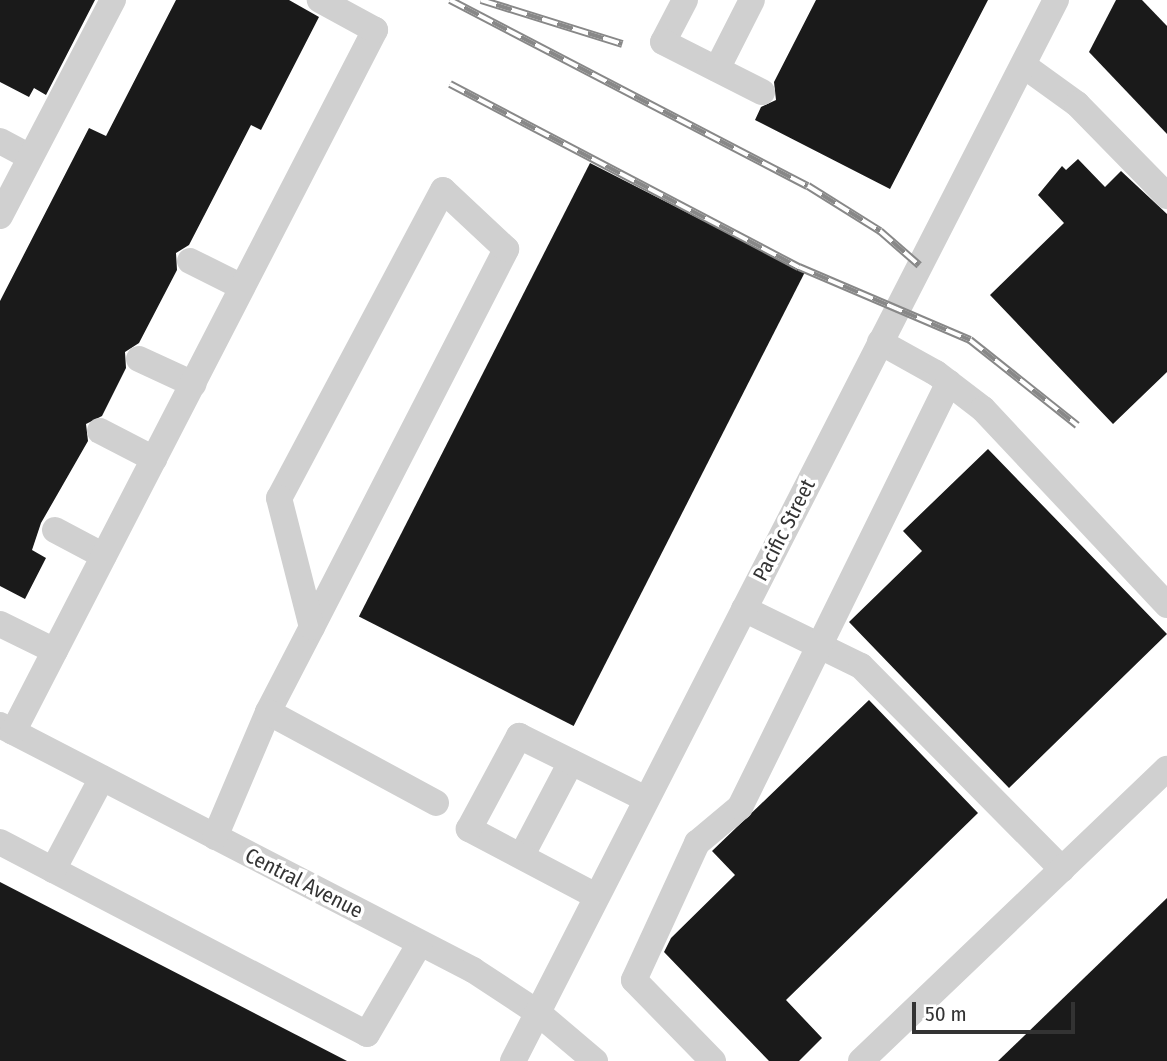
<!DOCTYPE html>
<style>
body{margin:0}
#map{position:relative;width:1167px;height:1061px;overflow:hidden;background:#fff;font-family:"Fira Sans Condensed",sans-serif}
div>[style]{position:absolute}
.building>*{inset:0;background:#1a1a1a;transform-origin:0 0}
.minor>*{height:26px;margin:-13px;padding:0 13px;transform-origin:13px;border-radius:13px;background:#d0d0d0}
.rail>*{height:8px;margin-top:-4px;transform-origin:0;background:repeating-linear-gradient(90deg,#fff 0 16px,#888 0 32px);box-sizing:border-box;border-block:2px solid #888}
span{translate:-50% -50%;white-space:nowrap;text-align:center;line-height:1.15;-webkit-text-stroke:7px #fff;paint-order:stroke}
.street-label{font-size:21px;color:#333}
.scale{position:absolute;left:912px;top:1002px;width:163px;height:32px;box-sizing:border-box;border:4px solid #333;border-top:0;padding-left:9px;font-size:21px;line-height:24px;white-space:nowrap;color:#333;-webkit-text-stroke:5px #fff;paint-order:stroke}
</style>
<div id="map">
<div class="building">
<div style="clip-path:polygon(0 0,95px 0,46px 95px,34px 88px,29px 97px,0 82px)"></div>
<div style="clip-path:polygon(176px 0,289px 0,319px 17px,261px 130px,251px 125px,189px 245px,176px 253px,177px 270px,139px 343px,125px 352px,126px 368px,102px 416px,86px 424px,88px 441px,41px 523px,32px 550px,46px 558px,25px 599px,0 586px,0 301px,89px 128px,106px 136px)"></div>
<div style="clip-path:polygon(816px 0,988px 0,890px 189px,755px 120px,761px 107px,776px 100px,774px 82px)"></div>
<div style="clip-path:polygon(1116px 0,1142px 0,1167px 26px,1167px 134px,1089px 52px)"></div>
<div style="clip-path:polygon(1078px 159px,1105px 187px,1121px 171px,1167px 214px,1167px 372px,1113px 424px,990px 295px,1064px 223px,1038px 195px,1062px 166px,1066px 170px)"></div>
<div style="left:590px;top:163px;width:241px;height:509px;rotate:27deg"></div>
<div style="clip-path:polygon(988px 449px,1167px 634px,1009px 788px,849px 622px,922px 551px,903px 531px)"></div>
<div style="clip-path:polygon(869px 700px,978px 813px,786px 1000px,822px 1038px,799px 1061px,769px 1061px,664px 952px,671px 938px,735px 875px,712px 851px)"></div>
<div style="clip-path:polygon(0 882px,347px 1061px,0 1061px)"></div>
<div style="clip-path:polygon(1167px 898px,1167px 1061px,998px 1061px)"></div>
</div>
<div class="minor">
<div style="left:685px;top:0;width:47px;rotate:117.6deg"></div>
<div style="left:663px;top:42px;width:111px;rotate:26.8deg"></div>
<div style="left:1023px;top:65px;width:67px;rotate:35.8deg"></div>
<div style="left:1077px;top:104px;width:129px;rotate:45.6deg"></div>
<div style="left:717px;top:69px;width:77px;rotate:-63.1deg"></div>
<div style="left:0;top:141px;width:34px;rotate:28deg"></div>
<div style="left:0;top:216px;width:244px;rotate:-62.4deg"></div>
<div style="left:190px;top:261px;width:58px;rotate:26.6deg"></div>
<div style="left:880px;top:342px;width:64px;rotate:29deg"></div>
<div style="left:936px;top:373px;width:59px;rotate:37.5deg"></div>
<div style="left:983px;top:409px;width:269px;rotate:46.8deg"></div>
<div style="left:139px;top:359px;width:60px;rotate:24.8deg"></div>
<div style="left:100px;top:431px;width:61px;rotate:27.4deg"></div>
<div style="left:55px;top:530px;width:55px;rotate:28deg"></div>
<div style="left:744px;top:609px;width:130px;rotate:26deg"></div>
<div style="left:861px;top:666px;width:286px;rotate:45.3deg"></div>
<div style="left:0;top:624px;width:61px;rotate:26.1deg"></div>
<div style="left:268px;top:712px;width:96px;rotate:-62.6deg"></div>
<div style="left:312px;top:627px;width:425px;rotate:-62.8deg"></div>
<div style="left:506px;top:249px;width:86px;rotate:-136.9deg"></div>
<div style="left:443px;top:190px;width:349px;rotate:118deg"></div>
<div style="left:279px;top:498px;width:133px;rotate:75.7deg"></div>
<div style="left:0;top:725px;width:533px;rotate:27.38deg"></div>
<div style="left:473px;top:970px;width:77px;rotate:33.3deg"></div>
<div style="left:537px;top:1012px;width:76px;rotate:40.2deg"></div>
<div style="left:13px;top:732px;width:790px;rotate:-62.72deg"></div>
<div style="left:375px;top:30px;width:63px;rotate:-151.4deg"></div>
<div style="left:215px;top:837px;width:136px;rotate:-67deg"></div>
<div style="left:268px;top:712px;width:191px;rotate:28.4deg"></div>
<div style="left:0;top:842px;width:414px;rotate:27.6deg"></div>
<div style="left:367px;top:1034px;width:105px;rotate:-59.8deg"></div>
<div style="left:522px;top:855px;width:105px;rotate:-62.2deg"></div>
<div style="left:53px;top:870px;width:104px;rotate:-62deg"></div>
<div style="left:596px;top:896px;width:144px;rotate:-152.2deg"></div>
<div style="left:469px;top:829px;width:106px;rotate:-61.7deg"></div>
<div style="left:519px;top:736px;width:142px;rotate:26.4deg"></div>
<div style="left:513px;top:1061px;width:1192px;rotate:-62.9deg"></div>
<div style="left:713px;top:1061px;width:113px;rotate:-134.3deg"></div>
<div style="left:634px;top:980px;width:151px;rotate:-65.3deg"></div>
<div style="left:697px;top:843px;width:56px;rotate:-39.9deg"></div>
<div style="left:740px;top:807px;width:473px;rotate:-63.8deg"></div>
<div style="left:861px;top:1061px;width:423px;rotate:-43.7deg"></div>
</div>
<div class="rail">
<div style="left:450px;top:0;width:403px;rotate:27.5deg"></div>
<div style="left:808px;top:186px;width:85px;rotate:32deg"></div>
<div style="left:880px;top:231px;width:52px;rotate:41.1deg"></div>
<div style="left:481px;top:0;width:148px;rotate:17.3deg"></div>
<div style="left:450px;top:84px;width:394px;rotate:27.7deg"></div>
<div style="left:799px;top:267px;width:186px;rotate:23.1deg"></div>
<div style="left:970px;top:340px;width:137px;rotate:38.5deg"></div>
</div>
<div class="street-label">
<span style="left:784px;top:530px;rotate:-63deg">Pacific Street</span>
<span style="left:304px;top:883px;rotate:27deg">Central Avenue</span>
</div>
<div class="scale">50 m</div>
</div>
